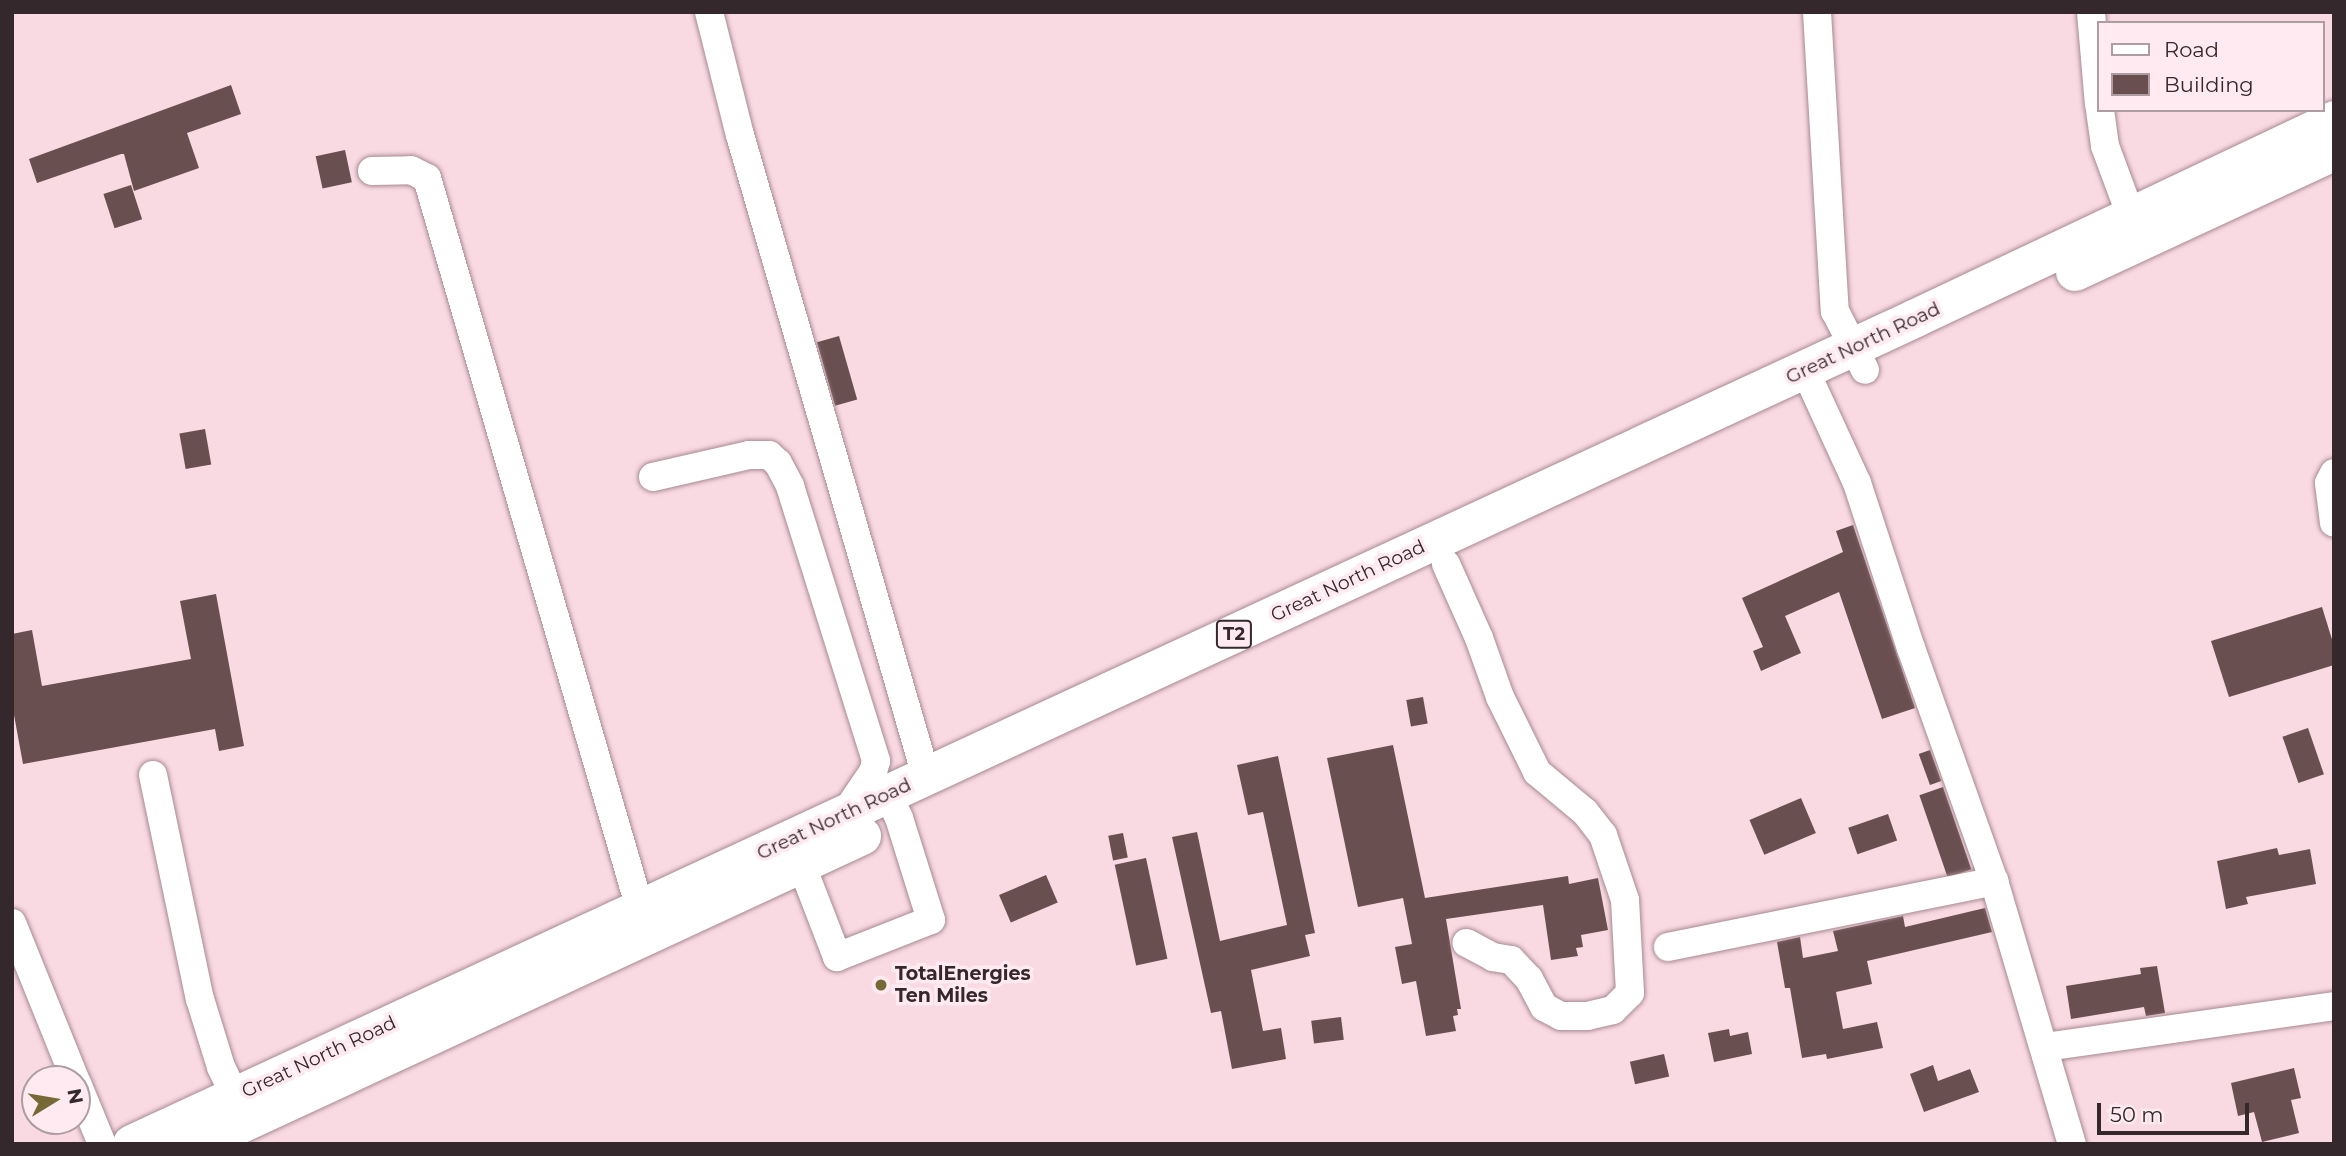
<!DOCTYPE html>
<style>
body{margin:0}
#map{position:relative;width:2346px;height:1156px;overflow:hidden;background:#f9d9e2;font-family:Montserrat,sans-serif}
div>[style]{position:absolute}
.building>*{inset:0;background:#6a4f50;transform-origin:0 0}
.roads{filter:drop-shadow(0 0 2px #a78a92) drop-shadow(0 0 2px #a78a92)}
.minor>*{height:28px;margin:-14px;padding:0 14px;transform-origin:14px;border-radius:14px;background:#fff}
.highway>*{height:38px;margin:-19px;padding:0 19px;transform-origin:19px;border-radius:19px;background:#fff}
.dots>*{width:19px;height:19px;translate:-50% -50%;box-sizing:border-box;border:4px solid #feeaf0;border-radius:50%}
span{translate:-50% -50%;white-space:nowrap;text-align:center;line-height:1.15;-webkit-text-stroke:7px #feeaf0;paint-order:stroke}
.shield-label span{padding:2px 5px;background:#feeaf0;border:2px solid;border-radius:5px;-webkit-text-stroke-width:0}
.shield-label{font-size:18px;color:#34282c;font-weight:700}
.street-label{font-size:19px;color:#34282c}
.poi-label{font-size:19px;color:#34282c;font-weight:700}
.left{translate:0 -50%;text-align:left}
.frame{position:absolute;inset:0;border:14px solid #34282c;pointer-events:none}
.legend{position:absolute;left:2097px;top:21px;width:228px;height:91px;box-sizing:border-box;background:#feeaf0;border:2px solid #ad9ca2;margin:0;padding:9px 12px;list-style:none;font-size:21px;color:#34282c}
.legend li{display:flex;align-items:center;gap:14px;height:35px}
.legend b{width:35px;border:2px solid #ad9ca2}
.north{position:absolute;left:21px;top:1065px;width:70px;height:70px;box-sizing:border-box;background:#feeaf0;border:2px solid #ad9ca2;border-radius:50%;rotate:79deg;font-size:19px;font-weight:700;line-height:28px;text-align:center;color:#34282c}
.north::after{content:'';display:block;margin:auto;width:24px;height:32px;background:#786836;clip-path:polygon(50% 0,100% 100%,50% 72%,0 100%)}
.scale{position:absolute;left:2097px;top:1103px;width:152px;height:32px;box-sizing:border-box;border:4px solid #34282c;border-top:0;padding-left:9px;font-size:21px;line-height:24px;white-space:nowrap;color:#34282c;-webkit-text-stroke:5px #feeaf0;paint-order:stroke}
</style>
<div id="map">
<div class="building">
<div style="clip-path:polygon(231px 85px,241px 114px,187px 133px,199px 168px,134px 191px,124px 154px,121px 154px,37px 183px,29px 159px)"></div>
<div style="left:345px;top:150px;width:33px;height:30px;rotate:78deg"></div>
<div style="left:131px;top:185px;width:36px;height:29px;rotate:72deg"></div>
<div style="left:839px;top:336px;width:66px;height:23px;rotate:74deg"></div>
<div style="left:205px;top:429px;width:36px;height:26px;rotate:80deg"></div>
<div style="clip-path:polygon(1853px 525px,1915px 708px,1882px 719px,1839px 592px,1785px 616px,1801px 653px,1761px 671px,1753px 651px,1763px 647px,1742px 598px,1843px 552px,1836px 531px)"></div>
<div style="clip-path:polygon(216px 594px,244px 746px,219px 751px,215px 729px,23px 764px,12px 704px,12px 634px,32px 630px,42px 686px,191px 659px,180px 601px)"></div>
<div style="clip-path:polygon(2322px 607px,2334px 646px,2334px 665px,2229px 697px,2211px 641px)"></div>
<div style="left:1423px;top:697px;width:27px;height:17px;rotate:80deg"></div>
<div style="left:2308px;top:728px;width:49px;height:27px;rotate:71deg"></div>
<div style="clip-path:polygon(1393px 745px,1425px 898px,1568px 876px,1569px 884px,1598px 878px,1608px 930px,1581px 935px,1583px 947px,1576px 948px,1578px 956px,1551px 960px,1543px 905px,1446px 919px,1461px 1009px,1457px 1009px,1458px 1015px,1453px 1016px,1456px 1031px,1426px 1036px,1416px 981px,1402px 984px,1395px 947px,1412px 944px,1403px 898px,1358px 907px,1327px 758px)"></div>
<div style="left:1930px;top:750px;width:33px;height:12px;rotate:70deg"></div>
<div style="clip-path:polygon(1278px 756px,1315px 933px,1305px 935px,1310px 956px,1251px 970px,1263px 1031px,1281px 1028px,1286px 1059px,1232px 1069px,1221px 1011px,1211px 1013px,1172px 837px,1197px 832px,1220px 941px,1287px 925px,1263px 812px,1248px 815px,1237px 765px)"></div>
<div style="left:1943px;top:787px;width:87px;height:25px;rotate:71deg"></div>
<div style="left:1801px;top:798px;width:38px;height:56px;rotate:67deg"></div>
<div style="left:1888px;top:814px;width:28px;height:42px;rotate:71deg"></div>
<div style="left:1123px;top:833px;width:25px;height:15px;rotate:79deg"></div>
<div style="clip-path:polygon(2277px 848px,2279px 855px,2310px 849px,2316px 884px,2246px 897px,2248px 904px,2226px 909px,2217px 861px)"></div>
<div style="left:1146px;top:858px;width:103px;height:32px;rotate:78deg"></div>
<div style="left:1046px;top:875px;width:30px;height:51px;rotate:67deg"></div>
<div style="clip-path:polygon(1985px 908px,1992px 932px,1867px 961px,1872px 984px,1836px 992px,1843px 1029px,1877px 1022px,1883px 1048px,1827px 1059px,1826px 1054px,1802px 1058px,1790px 988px,1785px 988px,1777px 942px,1800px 937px,1803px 958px,1838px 951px,1833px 931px,1903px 916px,1905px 927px)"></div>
<div style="clip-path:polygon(2157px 966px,2165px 1013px,2146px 1016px,2144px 1007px,2071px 1019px,2066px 986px,2141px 974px,2140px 968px)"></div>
<div style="left:1341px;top:1017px;width:23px;height:30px;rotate:83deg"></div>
<div style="clip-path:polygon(1729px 1029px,1730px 1036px,1748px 1032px,1752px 1054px,1714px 1062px,1708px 1033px)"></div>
<div style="left:1664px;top:1054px;width:23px;height:35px;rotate:77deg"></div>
<div style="clip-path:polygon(1933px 1065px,1938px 1081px,1970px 1069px,1979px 1092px,1924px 1112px,1910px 1074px)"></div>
<div style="clip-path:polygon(2294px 1068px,2301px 1098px,2291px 1100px,2299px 1133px,2262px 1142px,2254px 1112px,2238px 1116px,2231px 1083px)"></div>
</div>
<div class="roads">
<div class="minor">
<div style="left:709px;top:12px;width:127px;rotate:75.9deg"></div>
<div style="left:740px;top:135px;width:667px;rotate:73.82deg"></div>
<div style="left:1817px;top:12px;width:300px;rotate:86.6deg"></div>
<div style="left:1835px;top:311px;width:66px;rotate:63deg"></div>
<div style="left:2091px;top:12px;width:93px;rotate:85.1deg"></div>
<div style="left:2100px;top:110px;width:36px;rotate:82deg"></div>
<div style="left:2105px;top:146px;width:75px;rotate:69.6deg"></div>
<div style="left:372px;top:171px;width:39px;rotate:-1deg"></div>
<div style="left:411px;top:170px;width:18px;rotate:27deg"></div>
<div style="left:427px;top:178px;width:761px;rotate:73.75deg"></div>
<div style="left:1805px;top:370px;width:124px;rotate:65.3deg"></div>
<div style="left:1857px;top:483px;width:174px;rotate:71.9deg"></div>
<div style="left:1911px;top:648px;width:247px;rotate:70.4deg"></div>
<div style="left:1994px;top:881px;width:274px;rotate:73.5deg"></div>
<div style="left:2334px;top:473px;width:11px;rotate:117deg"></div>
<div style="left:2329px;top:483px;width:40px;rotate:82.9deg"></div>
<div style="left:653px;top:477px;width:98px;rotate:-12.9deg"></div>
<div style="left:749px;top:455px;width:20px"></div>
<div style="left:769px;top:455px;width:12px;rotate:42deg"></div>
<div style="left:778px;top:463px;width:26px;rotate:62deg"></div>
<div style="left:790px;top:486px;width:288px;rotate:72.6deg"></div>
<div style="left:876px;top:761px;width:11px;rotate:105deg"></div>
<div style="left:873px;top:772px;width:50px;rotate:124.3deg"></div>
<div style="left:1446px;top:564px;width:81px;rotate:66deg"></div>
<div style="left:1479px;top:638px;width:63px;rotate:70.4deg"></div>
<div style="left:1500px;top:697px;width:84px;rotate:63.7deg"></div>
<div style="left:1537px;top:772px;width:62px;rotate:39.8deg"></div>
<div style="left:1585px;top:812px;width:29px;rotate:52deg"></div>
<div style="left:1603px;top:835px;width:69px;rotate:71.3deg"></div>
<div style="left:1625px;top:900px;width:93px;rotate:86.9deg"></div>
<div style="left:1630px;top:993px;width:24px;rotate:135deg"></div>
<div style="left:1613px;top:1010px;width:26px;rotate:167deg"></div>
<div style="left:1588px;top:1016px;width:27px;rotate:180deg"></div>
<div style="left:1561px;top:1016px;width:19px;rotate:-152deg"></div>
<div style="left:1544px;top:1007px;width:32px;rotate:-118deg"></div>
<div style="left:1529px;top:979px;width:26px;rotate:-133deg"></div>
<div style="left:1511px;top:960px;width:18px;rotate:-171deg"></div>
<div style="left:1493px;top:957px;width:30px;rotate:-152deg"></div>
<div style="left:153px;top:775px;width:229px;rotate:78.2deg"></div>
<div style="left:200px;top:999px;width:71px;rotate:72.8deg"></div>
<div style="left:221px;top:1067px;width:32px;rotate:64deg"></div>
<div style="left:795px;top:848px;width:117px;rotate:68.9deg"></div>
<div style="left:837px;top:957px;width:101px;rotate:-21.5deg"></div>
<div style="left:931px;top:920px;width:107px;rotate:-107.4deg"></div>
<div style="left:899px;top:818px;width:26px;rotate:-115deg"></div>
<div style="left:12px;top:923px;width:168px;rotate:68deg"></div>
<div style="left:1668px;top:947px;width:333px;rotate:-11.4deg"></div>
<div style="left:2046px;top:1047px;width:291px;rotate:-8.1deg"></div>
<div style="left:77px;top:1083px;width:66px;rotate:67.7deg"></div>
</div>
<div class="highway">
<div style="left:2075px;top:272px;width:285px;rotate:-24.9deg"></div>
<div style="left:132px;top:1144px;width:1966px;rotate:-24.84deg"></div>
<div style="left:1916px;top:318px;width:463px;rotate:-25.3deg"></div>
<div style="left:198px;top:1144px;width:732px;rotate:-24.88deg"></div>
</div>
</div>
<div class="dots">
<div style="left:881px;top:985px;background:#786836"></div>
</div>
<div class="shield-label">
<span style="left:1234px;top:634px">T2</span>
</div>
<div class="street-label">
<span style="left:1863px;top:343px;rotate:-25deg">Great North Road</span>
<span style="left:1348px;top:581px;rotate:-25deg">Great North Road</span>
<span style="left:834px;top:819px;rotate:-25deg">Great North Road</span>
<span style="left:319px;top:1057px;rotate:-25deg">Great North Road</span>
</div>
<div class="poi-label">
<span class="left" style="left:895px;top:985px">TotalEnergies<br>Ten Miles</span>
</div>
<div class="frame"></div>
<ul class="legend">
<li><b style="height:9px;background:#fff"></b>Road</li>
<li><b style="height:19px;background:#6a4f50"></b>Building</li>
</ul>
<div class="north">N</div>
<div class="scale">50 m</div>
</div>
